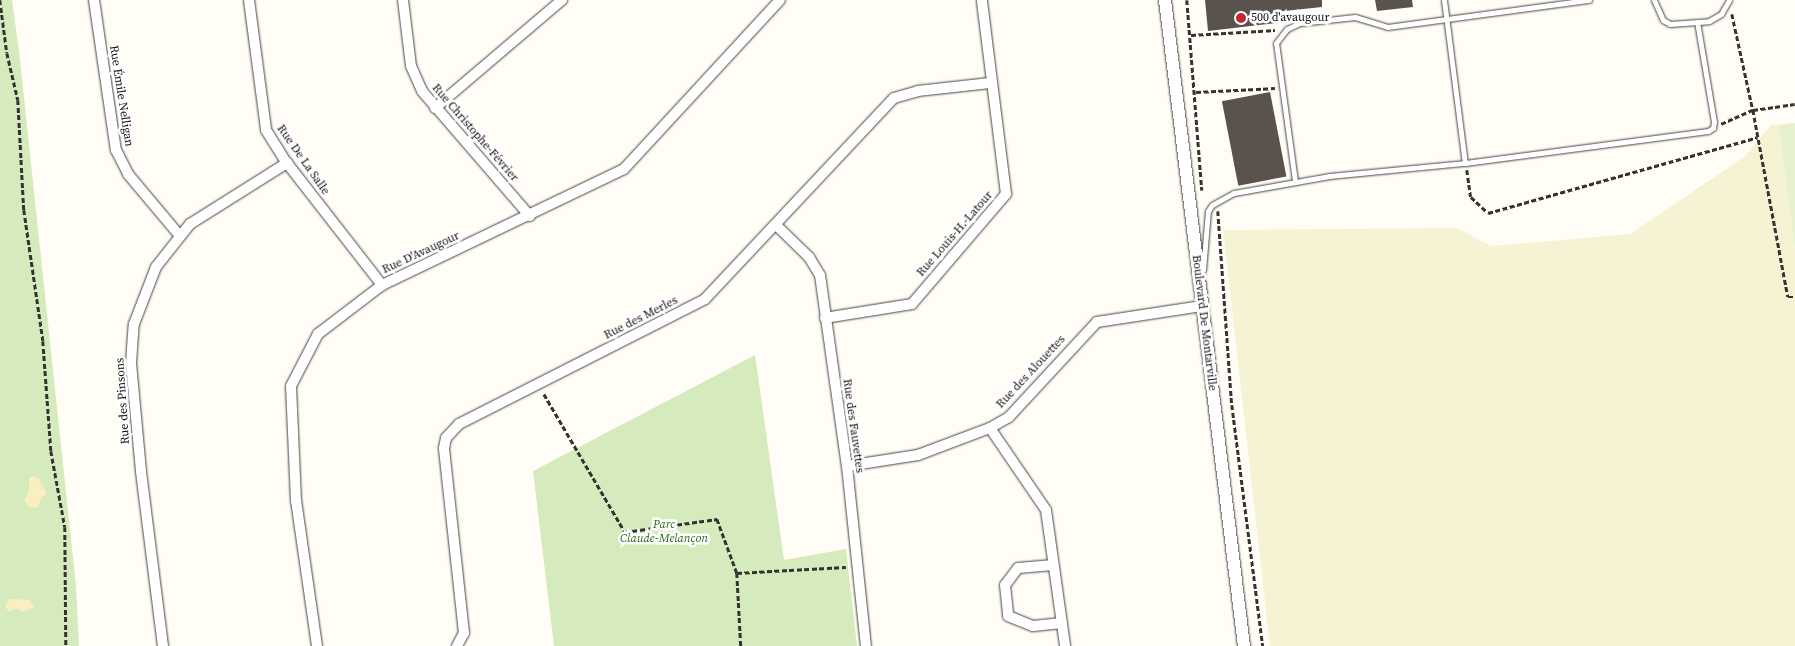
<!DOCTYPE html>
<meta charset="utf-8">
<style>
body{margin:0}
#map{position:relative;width:1795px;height:646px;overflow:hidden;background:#fffdf5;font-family:"Source Serif 4",serif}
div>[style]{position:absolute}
.farmland>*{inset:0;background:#f6f3d4}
.green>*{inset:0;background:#d5ebbd}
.sand>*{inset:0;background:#fbeec1}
.pitch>*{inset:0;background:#e6f2cf}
.building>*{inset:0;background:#5a524d;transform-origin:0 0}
.path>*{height:2.5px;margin-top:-1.25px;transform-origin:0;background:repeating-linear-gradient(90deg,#333 0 5px,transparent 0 7.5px)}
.roads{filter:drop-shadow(0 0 1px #444) drop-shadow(0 0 1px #444)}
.service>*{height:5px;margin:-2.5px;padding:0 2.5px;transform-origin:2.5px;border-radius:2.5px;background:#fff}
.minor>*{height:10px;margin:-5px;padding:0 5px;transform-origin:5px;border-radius:5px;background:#fff}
.tertiary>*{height:12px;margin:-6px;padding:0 6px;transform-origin:6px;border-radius:6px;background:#fff}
.dots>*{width:14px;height:14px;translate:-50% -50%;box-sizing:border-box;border:2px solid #fff;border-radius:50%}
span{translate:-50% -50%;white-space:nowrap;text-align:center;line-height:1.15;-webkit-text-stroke:5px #fff;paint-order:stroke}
.poi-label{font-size:12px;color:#111}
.left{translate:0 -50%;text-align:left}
.street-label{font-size:12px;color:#111}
.park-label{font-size:12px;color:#2f6b1f;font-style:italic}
</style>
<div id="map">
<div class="farmland">
<div style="clip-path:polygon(1795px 123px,1795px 646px,1270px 646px,1223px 230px,1457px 228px,1491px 246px,1630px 234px,1744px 157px,1771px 125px)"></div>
</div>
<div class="green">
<div style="clip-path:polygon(0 0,12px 0,19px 51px,76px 586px,79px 646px,0 646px)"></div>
<div style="clip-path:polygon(755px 355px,784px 560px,846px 549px,857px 646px,554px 646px,533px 471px)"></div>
</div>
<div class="sand">
<div style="clip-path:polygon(33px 476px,39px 479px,47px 494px,41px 498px,38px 507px,30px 508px,24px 501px,29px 491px,29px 478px)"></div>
<div style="clip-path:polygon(10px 599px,29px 600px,34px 607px,23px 612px,16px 608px,9px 612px,5px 606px)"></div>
</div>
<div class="pitch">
<div style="clip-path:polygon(1795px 123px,1795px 247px,1779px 125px)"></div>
</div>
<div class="building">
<div style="clip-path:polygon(1205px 0,1322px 0,1322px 7px,1275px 12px,1276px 23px,1208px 31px)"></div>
<div style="clip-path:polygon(1375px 0,1412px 0,1413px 7px,1377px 11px)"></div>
<div style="left:1270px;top:92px;width:86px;height:49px;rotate:79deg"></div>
</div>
<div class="path">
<div style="left:0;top:0;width:53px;rotate:82.5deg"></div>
<div style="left:7px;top:53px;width:48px;rotate:76.8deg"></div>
<div style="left:18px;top:100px;width:110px;rotate:86.9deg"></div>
<div style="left:24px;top:210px;width:132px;rotate:81.7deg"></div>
<div style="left:43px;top:341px;width:110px;rotate:85.8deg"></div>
<div style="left:51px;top:451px;width:77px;rotate:79.6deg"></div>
<div style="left:65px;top:527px;width:119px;rotate:89.5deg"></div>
<div style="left:1187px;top:0;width:191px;rotate:85.5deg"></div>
<div style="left:1732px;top:14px;width:98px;rotate:77.7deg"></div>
<div style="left:1753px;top:110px;width:42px;rotate:-8.1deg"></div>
<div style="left:1191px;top:35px;width:84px;rotate:-3.4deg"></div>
<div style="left:1196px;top:92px;width:79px;rotate:-2.9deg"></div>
<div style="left:1721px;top:124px;width:35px;rotate:-24deg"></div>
<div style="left:1753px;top:110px;width:190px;rotate:79.4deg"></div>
<div style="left:1788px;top:297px;width:7px"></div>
<div style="left:1467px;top:170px;width:27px;rotate:82deg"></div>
<div style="left:1471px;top:197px;width:23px;rotate:43deg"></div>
<div style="left:1488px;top:213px;width:280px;rotate:-15.7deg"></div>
<div style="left:1218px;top:211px;width:195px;rotate:85.9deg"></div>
<div style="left:1232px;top:405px;width:243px;rotate:82.7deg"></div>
<div style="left:544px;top:394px;width:160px;rotate:59.6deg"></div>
<div style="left:625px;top:532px;width:93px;rotate:-8deg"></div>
<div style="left:717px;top:519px;width:58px;rotate:69.7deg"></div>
<div style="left:737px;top:573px;width:109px;rotate:-3.2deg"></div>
<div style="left:737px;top:573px;width:73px;rotate:86.9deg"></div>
</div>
<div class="roads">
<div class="service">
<div style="left:1444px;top:0;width:164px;rotate:82.7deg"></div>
<div style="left:1465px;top:163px;width:245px;rotate:-7.5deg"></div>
<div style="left:1708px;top:131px;width:6px;rotate:-31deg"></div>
<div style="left:1713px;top:128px;width:6px;rotate:-81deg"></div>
<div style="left:1714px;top:122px;width:101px;rotate:-99.6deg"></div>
<div style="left:1654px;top:0;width:22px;rotate:66deg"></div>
<div style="left:1663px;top:20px;width:8px;rotate:30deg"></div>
<div style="left:1670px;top:24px;width:39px;rotate:-4deg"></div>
<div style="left:1709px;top:21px;width:14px;rotate:-30deg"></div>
<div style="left:1721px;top:14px;width:16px;rotate:-60deg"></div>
<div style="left:1295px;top:181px;width:139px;rotate:-97.8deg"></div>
<div style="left:1276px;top:43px;width:18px;rotate:-52deg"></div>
<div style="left:1287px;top:29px;width:14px;rotate:-25deg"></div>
<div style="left:1300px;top:23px;width:55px;rotate:-6.2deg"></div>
<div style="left:1355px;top:17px;width:34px;rotate:17deg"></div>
<div style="left:1388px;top:27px;width:203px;rotate:-7.7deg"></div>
<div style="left:1203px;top:270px;width:59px;rotate:-85.2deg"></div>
<div style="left:1208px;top:211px;width:7px;rotate:-56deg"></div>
<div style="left:1212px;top:205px;width:25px;rotate:-29deg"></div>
<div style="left:1234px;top:193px;width:97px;rotate:-10.1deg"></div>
<div style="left:1329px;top:176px;width:137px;rotate:-5.5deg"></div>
</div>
<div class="minor">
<div style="left:94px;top:0;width:152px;rotate:81.7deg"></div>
<div style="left:116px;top:150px;width:27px;rotate:63deg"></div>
<div style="left:128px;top:174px;width:81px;rotate:50deg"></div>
<div style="left:249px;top:0;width:131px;rotate:82.5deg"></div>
<div style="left:266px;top:130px;width:39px;rotate:58deg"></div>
<div style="left:287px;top:163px;width:155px;rotate:52.1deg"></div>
<div style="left:403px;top:0;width:66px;rotate:83.1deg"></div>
<div style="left:411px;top:66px;width:27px;rotate:66deg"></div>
<div style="left:422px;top:91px;width:165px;rotate:49.2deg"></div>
<div style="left:435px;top:108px;width:167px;rotate:-40.4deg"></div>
<div style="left:777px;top:226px;width:45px;rotate:44.1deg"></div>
<div style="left:809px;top:257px;width:21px;rotate:59deg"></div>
<div style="left:820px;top:275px;width:193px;rotate:82deg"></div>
<div style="left:847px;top:466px;width:181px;rotate:84deg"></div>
<div style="left:825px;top:318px;width:88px;rotate:-9.1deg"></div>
<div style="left:912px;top:304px;width:145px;rotate:-49.5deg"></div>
<div style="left:1006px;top:194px;width:195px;rotate:-97.1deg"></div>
<div style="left:990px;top:428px;width:99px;rotate:55.7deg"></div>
<div style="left:1046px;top:510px;width:137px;rotate:82deg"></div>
<div style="left:847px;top:466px;width:72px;rotate:-8.8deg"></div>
<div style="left:918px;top:455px;width:77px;rotate:-20.6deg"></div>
<div style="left:990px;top:428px;width:22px;rotate:-30deg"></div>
<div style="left:1009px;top:417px;width:129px;rotate:-47.2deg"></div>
<div style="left:1097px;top:322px;width:106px;rotate:-8.7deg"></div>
<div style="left:1053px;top:565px;width:35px;rotate:175deg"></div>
<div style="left:1018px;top:568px;width:21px;rotate:127deg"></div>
<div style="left:1005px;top:585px;width:31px;rotate:84deg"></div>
<div style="left:1008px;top:616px;width:27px;rotate:22deg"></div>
<div style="left:1033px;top:626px;width:29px;rotate:-6deg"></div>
<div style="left:163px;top:646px;width:176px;rotate:-97.2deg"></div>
<div style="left:141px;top:471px;width:108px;rotate:-95.3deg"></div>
<div style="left:131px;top:363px;width:39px;rotate:-86deg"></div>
<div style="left:134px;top:324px;width:61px;rotate:-68.9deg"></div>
<div style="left:156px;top:267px;width:55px;rotate:-51.7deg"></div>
<div style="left:190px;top:224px;width:115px;rotate:-32.2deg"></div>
<div style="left:317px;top:646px;width:147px;rotate:-98.2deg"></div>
<div style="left:296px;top:501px;width:115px;rotate:-92.5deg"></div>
<div style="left:291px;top:386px;width:59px;rotate:-62.6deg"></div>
<div style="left:318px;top:334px;width:81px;rotate:-37.4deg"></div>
<div style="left:382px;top:285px;width:268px;rotate:-25.6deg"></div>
<div style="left:624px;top:169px;width:230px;rotate:-47.3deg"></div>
<div style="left:457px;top:646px;width:15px;rotate:-62deg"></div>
<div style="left:464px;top:633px;width:186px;rotate:-96.2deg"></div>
<div style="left:444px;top:448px;width:10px;rotate:-79deg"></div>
<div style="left:446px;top:438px;width:19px;rotate:-47deg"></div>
<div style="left:459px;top:424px;width:276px;rotate:-26.9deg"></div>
<div style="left:705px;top:299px;width:276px;rotate:-46.8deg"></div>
<div style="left:894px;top:98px;width:25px;rotate:-16deg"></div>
<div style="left:918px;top:91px;width:72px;rotate:-6.3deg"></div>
</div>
<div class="tertiary">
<div style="left:1165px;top:0;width:651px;rotate:83.03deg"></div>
</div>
</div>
<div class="dots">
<div style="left:1241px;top:18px;background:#c4262e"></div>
</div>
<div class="poi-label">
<span class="left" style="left:1251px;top:18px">500 d'avaugour</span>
</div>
<div class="street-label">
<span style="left:121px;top:96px;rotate:81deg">Rue Émile Nelligan</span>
<span style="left:475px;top:133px;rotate:49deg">Rue Christophe-Février</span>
<span style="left:303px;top:160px;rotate:55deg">Rue De La Salle</span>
<span style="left:955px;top:234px;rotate:-49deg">Rue Louis-H.-Latour</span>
<span style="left:421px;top:253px;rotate:-25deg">Rue D'Avaugour</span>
<span style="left:641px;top:318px;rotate:-27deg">Rue des Merles</span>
<span style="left:1204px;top:323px;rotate:83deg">Boulevard De Montarville</span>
<span style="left:1031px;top:372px;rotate:-47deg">Rue des Alouettes</span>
<span style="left:123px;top:401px;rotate:-94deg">Rue des Pinsons</span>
<span style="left:853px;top:426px;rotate:82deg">Rue des Fauvettes</span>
</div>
<div class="park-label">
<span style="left:664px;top:532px">Parc<br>Claude-Melançon</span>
</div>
</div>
